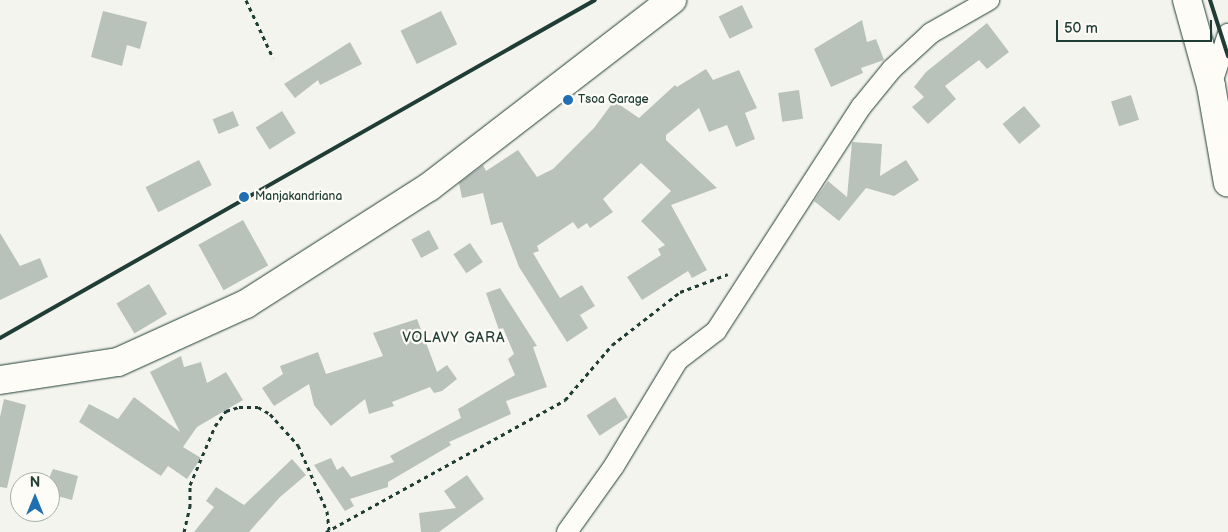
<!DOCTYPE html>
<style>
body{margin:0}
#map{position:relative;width:1228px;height:532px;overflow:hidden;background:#f4f4ef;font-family:"Balsamiq Sans",sans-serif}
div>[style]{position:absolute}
.building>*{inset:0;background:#b9c1bb;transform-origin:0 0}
.path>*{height:3px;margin-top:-1.5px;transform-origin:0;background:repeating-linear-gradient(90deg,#1f3d34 0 4px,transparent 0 8px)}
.roads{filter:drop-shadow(0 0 1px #1f3d34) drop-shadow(0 0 1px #1f3d34)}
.street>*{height:20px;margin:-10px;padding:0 10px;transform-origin:10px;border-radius:10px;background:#fdfcf7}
.primary>*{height:28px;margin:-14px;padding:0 14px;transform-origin:14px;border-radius:14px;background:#fdfcf7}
.rail>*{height:4px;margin:-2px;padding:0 2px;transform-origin:2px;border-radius:2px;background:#1f3d34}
.dots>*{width:14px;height:14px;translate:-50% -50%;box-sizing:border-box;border:2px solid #fdfcf7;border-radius:50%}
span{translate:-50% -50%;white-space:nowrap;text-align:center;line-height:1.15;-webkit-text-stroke:4.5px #fdfcf7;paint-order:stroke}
.poi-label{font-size:12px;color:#1f3d34}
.left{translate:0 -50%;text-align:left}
.neighbourhood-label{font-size:14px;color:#1f3d34;letter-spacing:1px}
.north{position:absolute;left:10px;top:472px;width:50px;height:50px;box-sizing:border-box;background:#fdfcf7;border:1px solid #a4b0a9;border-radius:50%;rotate:0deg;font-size:14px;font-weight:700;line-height:20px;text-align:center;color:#1f3d34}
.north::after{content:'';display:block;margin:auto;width:18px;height:22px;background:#1f6fb2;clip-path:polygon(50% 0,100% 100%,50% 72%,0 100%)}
.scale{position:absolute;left:1056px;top:20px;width:156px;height:22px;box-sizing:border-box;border:2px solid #1f3d34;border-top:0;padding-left:6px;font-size:15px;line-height:18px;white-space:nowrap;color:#1f3d34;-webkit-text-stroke:4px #fdfcf7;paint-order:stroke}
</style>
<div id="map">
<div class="building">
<div style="left:742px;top:5px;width:25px;height:26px;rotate:64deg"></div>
<div style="clip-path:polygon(103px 11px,147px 22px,140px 49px,127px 45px,122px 66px,91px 57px)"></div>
<div style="left:441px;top:11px;width:37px;height:45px;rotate:64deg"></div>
<div style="clip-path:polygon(862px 20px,867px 42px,876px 39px,884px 60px,861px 68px,863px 73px,831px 87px,814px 49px)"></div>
<div style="clip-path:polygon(987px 23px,1009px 52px,987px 69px,979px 60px,945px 86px,956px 99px,928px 124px,912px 107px,924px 97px,914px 87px,926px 72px)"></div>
<div style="clip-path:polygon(350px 42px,362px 64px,320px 85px,318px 80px,295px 98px,284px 84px)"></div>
<div style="clip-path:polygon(706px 69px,713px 80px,739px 70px,757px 108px,745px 113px,755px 139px,736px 147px,727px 125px,709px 132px,699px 108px,666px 135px,666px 140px,717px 188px,671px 205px,707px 270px,692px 278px,688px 271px,642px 300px,627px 277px,661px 255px,658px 249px,665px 245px,641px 221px,671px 191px,641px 163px,603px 199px,613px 212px,590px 228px,587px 223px,578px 229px,573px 222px,537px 246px,539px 251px,533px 253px,560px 298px,582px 285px,595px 306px,580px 315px,588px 328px,567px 342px,519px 267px,502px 222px,491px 225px,483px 193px,462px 198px,459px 183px,483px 165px,486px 171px,518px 150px,537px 177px,553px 169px,594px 128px,614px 101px,639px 118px,675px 85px,677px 87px)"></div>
<div style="left:799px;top:90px;width:29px;height:21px;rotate:82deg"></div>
<div style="left:1131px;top:95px;width:26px;height:21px;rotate:72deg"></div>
<div style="left:1024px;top:106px;width:26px;height:28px;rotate:50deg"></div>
<div style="left:233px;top:111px;width:16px;height:22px;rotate:68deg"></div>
<div style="left:282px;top:111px;width:26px;height:31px;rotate:58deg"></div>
<div style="clip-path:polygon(852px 142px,882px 144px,880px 176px,906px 160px,919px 180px,894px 196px,866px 188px,839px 221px,814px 201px,828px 181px,847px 197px)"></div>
<div style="left:199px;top:160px;width:28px;height:60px;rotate:63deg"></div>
<div style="left:243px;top:220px;width:52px;height:51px;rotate:61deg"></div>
<div style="left:429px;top:230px;width:21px;height:20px;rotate:62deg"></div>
<div style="clip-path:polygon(0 233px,20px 266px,40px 258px,48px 277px,0 300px)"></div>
<div style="left:470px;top:243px;width:23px;height:20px;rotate:56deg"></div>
<div style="left:149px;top:284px;width:35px;height:38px;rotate:59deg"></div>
<div style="clip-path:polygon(500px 288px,537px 346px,533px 347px,547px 387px,506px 401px,511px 414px,449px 442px,451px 445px,388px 482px,388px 487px,350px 499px,354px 506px,345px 511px,314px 465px,331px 458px,337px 470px,343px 466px,351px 477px,394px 462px,390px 456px,461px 418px,458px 409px,515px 375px,508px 359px,514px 354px,503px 328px,499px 330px,486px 293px)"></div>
<div style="clip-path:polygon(417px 319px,437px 372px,447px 365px,457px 379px,442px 391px,434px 393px,430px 387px,392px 402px,394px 406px,369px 414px,365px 399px,331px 426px,314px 405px,309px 384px,274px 406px,262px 388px,283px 374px,280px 366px,318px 352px,326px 374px,383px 356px,373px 333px)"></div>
<div style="clip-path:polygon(181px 356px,184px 367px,201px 362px,207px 383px,226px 372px,243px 400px,197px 427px,183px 447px,201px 458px,187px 479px,168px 466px,161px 476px,79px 422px,89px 404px,118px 419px,134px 397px,180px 432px,150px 372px)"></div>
<div style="left:615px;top:397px;width:24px;height:34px;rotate:57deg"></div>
<div style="clip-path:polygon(4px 399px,26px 405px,7px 488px,0 487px,0 417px)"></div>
<div style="clip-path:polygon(292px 459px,306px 475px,280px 497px,249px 532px,194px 532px,214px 507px,206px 501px,216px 487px,244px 505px)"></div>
<div style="clip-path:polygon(53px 469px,78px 476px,72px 500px,50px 494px,50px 476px)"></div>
<div style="clip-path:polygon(467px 475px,484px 499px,439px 532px,421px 532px,419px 513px,456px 508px,444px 491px)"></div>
</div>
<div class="path">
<div style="left:246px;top:0;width:64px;rotate:65deg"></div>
<div style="left:184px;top:532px;width:26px;rotate:-77deg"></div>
<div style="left:190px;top:507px;width:22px;rotate:-90deg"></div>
<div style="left:190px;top:485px;width:64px;rotate:-67deg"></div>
<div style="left:215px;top:426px;width:19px;rotate:-54deg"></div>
<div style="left:226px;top:411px;width:14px;rotate:-17deg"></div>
<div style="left:239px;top:407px;width:19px"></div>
<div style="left:258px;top:407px;width:14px;rotate:30deg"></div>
<div style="left:270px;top:414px;width:42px;rotate:47.9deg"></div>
<div style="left:298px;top:445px;width:72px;rotate:66.3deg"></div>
<div style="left:327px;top:511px;width:19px;rotate:84deg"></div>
<div style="left:326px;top:532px;width:273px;rotate:-28.9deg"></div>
<div style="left:565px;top:400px;width:72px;rotate:-49.5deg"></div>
<div style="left:612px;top:345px;width:86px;rotate:-37.9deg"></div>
<div style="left:680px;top:292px;width:51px;rotate:-20.6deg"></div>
</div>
<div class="roads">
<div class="street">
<div style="left:1211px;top:86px;width:55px;rotate:-71.9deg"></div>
<div style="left:567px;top:532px;width:81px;rotate:-54.5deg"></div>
<div style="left:614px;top:466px;width:124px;rotate:-58.9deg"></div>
<div style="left:678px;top:360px;width:48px;rotate:-37.3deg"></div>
<div style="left:716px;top:331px;width:267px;rotate:-57.1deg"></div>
<div style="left:861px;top:107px;width:49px;rotate:-50.8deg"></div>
<div style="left:892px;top:69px;width:53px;rotate:-42.7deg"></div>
<div style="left:931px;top:33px;width:67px;rotate:-29.6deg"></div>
</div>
<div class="primary">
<div style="left:1187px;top:0;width:89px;rotate:74.4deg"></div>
<div style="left:1211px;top:86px;width:98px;rotate:80.1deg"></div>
<div style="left:0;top:380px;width:119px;rotate:-8.7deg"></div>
<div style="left:118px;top:362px;width:141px;rotate:-24.4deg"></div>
<div style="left:246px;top:304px;width:217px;rotate:-32.6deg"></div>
<div style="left:429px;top:187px;width:307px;rotate:-37.6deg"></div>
</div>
</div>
<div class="rail">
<div style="left:1210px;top:0;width:59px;rotate:72.2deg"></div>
<div style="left:0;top:338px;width:684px;rotate:-29.6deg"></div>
</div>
<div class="dots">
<div style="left:568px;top:100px;background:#1f6fb2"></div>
<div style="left:244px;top:197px;background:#1f6fb2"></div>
</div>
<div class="poi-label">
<span class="left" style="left:578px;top:100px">Tsoa Garage</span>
<span class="left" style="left:255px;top:197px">Manjakandriana</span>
</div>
<div class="neighbourhood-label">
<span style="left:454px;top:338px">VOLAVY GARA</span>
</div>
<div class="north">N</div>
<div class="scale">50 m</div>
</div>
